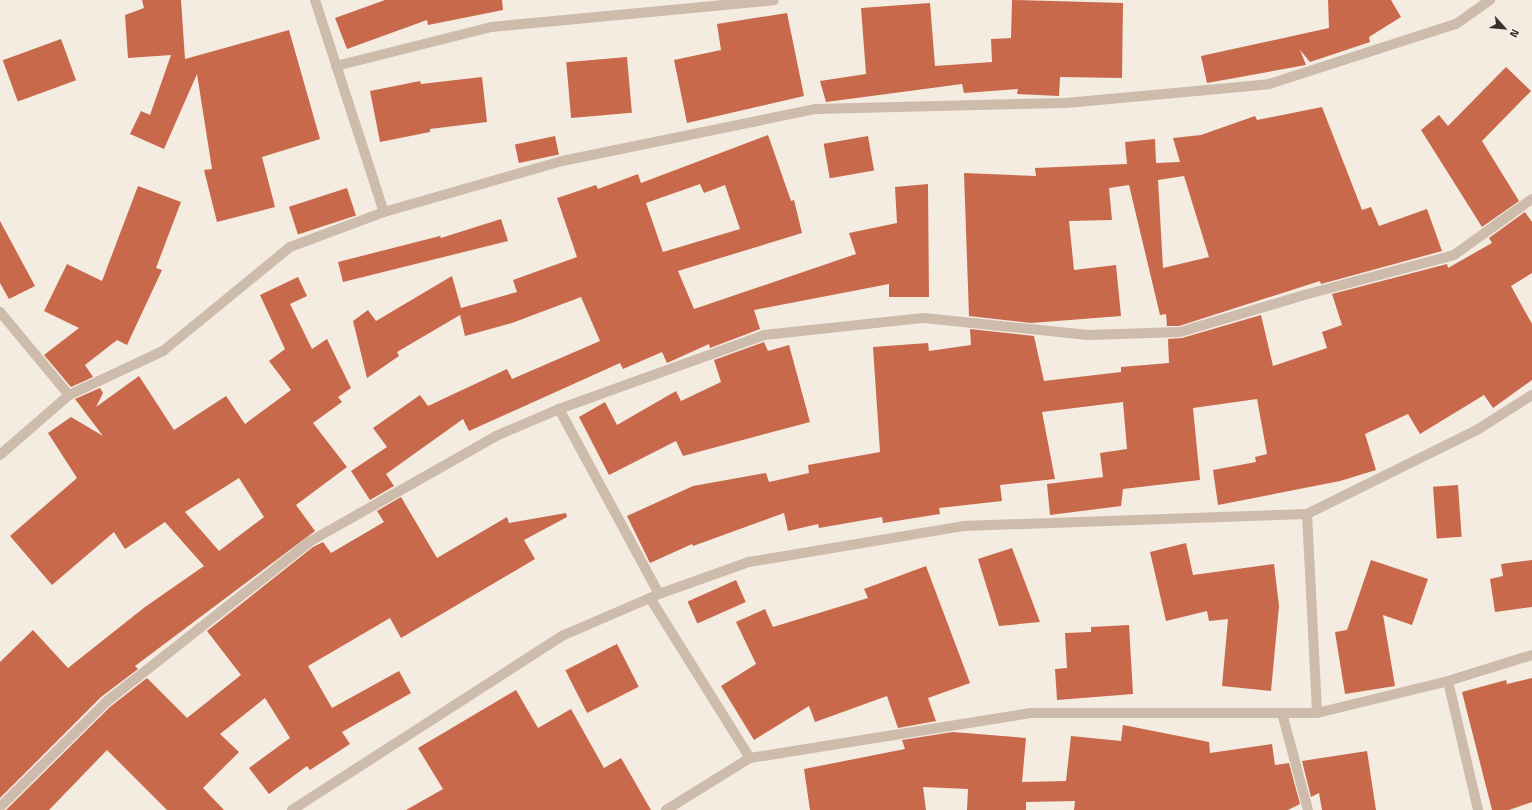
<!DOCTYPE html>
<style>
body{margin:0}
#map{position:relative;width:1532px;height:810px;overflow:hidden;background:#f4ebe1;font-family:"Titillium Web",sans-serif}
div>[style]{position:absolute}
.building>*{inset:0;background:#c8694b;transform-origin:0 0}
.minor>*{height:10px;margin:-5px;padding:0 5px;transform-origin:5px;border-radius:5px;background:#cdbbac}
span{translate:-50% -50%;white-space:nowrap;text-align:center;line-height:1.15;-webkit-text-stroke:3px #fbf5ee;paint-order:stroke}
.north{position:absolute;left:1484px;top:8px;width:40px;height:40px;-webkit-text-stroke:3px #fbf5ee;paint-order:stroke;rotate:117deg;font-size:11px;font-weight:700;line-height:16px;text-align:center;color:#3b302b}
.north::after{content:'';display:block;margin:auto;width:14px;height:18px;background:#3b302b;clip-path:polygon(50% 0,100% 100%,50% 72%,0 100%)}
</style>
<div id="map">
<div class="building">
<div style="clip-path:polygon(142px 0,181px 0,185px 59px,289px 30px,320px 139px,262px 157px,275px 207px,217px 222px,204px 170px,212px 169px,197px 74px,164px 149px,130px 134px,141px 111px,150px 115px,171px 55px,128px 58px,125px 15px,144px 8px)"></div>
<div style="clip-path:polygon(385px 0,502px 0,503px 10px,428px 25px,427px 20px,347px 49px,335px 18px)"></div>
<div style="clip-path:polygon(1012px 0,1123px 3px,1122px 78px,1060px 77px,1059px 96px,1017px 94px,1018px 89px,964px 93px,962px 84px,826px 102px,820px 81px,866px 74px,861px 8px,930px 3px,935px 66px,992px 62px,991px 39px,1011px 38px)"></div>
<div style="clip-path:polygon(1328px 0,1391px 0,1401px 17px,1369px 37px,1370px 42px,1310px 62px,1300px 50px,1306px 65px,1207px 83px,1201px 56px,1329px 28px)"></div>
<div style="clip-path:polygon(787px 13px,804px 96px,687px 123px,674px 60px,721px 50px,717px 24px)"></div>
<div style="left:61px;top:39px;width:44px;height:62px;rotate:70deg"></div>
<div style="left:627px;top:57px;width:56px;height:61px;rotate:85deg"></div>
<div style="clip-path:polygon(1506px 67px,1531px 91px,1482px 141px,1519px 201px,1482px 227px,1421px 130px,1439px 115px,1448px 126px)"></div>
<div style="clip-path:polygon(482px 77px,487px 122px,430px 129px,430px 132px,380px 142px,370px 91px,420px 81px,421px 84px)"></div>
<div style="clip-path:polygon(evenodd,1322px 107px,1362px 210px,1371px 207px,1379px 226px,1427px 209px,1442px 251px,1321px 284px,1320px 281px,1179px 326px,1167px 326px,1166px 314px,1160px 315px,1129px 185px,1109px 188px,1112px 220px,1069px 221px,1074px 270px,1116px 265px,1121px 316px,1031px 323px,969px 316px,964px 173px,1036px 176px,1035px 168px,1127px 164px,1125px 142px,1155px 139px,1156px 163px,1180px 162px,1173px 138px,1201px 135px,1255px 116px,1257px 120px,1322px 107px,1184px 176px,1209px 257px,1163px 268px,1158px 180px,1184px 176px)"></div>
<div style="clip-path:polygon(evenodd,768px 135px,791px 201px,794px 200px,802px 233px,678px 271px,694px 309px,856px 254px,849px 233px,897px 223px,895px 187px,928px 184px,929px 297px,889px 297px,889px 284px,754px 310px,760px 329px,710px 348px,709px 344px,667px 363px,662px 352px,623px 369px,620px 363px,469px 431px,463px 419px,386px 474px,394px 486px,370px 500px,351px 471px,387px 447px,373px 428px,420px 395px,428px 406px,507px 369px,512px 379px,600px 341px,581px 297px,512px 323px,465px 336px,460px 315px,397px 352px,399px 356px,367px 378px,353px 321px,368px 310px,376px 321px,452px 276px,461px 308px,517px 292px,513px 280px,577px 257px,557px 198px,596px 185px,598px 189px,638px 174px,641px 183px,768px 135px,700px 184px,704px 193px,725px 185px,740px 229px,663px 252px,646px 203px,700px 184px)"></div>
<div style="left:555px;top:136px;width:19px;height:41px;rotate:78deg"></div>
<div style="left:868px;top:136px;width:35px;height:45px;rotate:80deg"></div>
<div style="clip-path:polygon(138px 186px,181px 202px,156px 268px,162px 270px,127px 345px,117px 340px,85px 365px,93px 377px,71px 387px,44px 355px,79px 328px,44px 311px,67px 264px,102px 281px)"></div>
<div style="left:347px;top:188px;width:29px;height:61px;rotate:72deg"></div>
<div style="clip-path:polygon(1525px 212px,1532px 222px,1532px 273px,1511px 286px,1532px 324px,1532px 380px,1493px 408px,1484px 395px,1420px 434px,1408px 414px,1365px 434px,1376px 470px,1340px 481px,1218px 505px,1213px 470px,1256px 462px,1255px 457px,1267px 454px,1257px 399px,1193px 408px,1200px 480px,1123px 489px,1121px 506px,1050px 515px,1047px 484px,1103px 477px,1100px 453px,1127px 449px,1123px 402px,1042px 412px,1055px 479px,1000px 485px,1002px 501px,939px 508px,940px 514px,883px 523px,882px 517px,819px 528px,818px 524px,788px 531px,784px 513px,693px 546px,692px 544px,650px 563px,627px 516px,693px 486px,766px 473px,769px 482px,809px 473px,808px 465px,880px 452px,873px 347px,928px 343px,929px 351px,971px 345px,970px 329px,1034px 336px,1044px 381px,1121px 372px,1121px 367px,1169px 363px,1168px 339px,1182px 338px,1261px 315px,1273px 366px,1327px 348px,1322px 332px,1342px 325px,1332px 294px,1447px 264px,1448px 268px,1492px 243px,1489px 238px)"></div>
<div style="clip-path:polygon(501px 219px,508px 241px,343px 282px,338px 262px,440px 236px,441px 238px)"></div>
<div style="clip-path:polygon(0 221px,35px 286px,9px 299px,0 283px)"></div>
<div style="clip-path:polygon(evenodd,298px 277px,307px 296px,290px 304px,312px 349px,327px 339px,351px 388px,338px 397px,342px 402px,313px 423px,347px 467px,296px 505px,315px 531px,135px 666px,138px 669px,101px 697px,0 798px,0 662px,33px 630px,68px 668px,145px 607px,204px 566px,165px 522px,125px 549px,114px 532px,52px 585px,10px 536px,77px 478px,48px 433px,71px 417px,103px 436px,75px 399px,100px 388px,103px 393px,96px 407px,139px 376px,174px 430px,226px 396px,245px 424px,291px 390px,269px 361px,285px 349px,260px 295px,298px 277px,239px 478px,264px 517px,219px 551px,185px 512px,239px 478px)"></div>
<div style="clip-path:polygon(764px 342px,768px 351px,789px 345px,810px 422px,683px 456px,676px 441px,609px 475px,579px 417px,605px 402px,617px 425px,676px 391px,681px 401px,721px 382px,714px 360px)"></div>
<div style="left:1458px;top:485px;width:52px;height:25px;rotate:86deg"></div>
<div style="clip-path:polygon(401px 497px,437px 558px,507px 517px,509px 523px,566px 513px,567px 517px,524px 540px,535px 559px,401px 638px,390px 618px,308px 666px,332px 708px,399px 671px,411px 693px,342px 732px,350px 744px,310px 770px,307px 766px,269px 794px,249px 768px,290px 738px,265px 698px,220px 734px,239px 752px,203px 788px,224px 810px,167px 810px,107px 750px,49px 810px,6px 810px,110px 707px,147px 678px,187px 718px,241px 675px,207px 631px,313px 547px,323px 542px,331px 553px,384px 522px,377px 511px)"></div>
<div style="clip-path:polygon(1186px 543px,1193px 575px,1274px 564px,1279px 606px,1271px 691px,1222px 686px,1228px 619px,1209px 621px,1207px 611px,1166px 621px,1150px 552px)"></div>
<div style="clip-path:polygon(1012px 548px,1040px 622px,999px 626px,978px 559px)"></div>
<div style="clip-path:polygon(1371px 560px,1428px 579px,1412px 625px,1383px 615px,1395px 686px,1345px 694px,1335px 632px,1347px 630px)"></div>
<div style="clip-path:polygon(1532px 560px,1532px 607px,1495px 612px,1490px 579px,1503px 576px,1501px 564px)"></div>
<div style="clip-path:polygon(926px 566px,970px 683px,928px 698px,936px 721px,898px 728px,887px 696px,815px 722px,809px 706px,754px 740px,721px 686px,756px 664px,736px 622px,765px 609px,773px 627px,868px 598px,864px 589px)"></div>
<div style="left:736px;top:580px;width:24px;height:53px;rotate:66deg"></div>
<div style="clip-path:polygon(1129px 625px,1133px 694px,1057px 700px,1055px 669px,1067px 668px,1065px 633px,1091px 632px,1091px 627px)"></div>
<div style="left:617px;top:644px;width:48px;height:58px;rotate:63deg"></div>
<div style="clip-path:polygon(1532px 678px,1532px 802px,1509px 810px,1492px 810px,1462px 692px,1506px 680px,1507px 684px)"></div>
<div style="clip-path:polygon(516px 690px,538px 728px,571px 709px,604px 768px,621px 758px,651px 810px,406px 810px,443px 789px,418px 748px)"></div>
<div style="clip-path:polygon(1123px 725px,1209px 742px,1210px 753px,1272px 744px,1275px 765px,1289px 763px,1300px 804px,1288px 810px,1074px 810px,1075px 801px,1026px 802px,1026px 810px,967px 810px,968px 789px,923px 787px,926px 810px,810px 810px,804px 769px,905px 749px,902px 740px,953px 732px,1026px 738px,1022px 782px,1066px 781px,1071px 736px,1121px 741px)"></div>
<div style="clip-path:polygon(1367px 751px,1376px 810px,1322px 810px,1319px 793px,1311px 797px,1302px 761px)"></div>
</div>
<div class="minor">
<div style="left:315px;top:0;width:223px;rotate:72deg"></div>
<div style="left:336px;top:66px;width:160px;rotate:-14.1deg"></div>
<div style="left:491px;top:27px;width:284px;rotate:-5.4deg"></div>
<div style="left:0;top:312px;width:108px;rotate:50.3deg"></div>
<div style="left:559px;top:409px;width:210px;rotate:61.6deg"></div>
<div style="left:0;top:455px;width:91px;rotate:-41deg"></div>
<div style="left:69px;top:395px;width:104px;rotate:-25.1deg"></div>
<div style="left:163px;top:351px;width:164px;rotate:-39.3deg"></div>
<div style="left:290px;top:247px;width:100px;rotate:-20.4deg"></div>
<div style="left:384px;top:212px;width:185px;rotate:-16deg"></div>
<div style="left:562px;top:161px;width:259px;rotate:-11.6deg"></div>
<div style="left:816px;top:109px;width:250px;rotate:-1.4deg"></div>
<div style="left:1066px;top:103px;width:204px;rotate:-5.3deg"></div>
<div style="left:1269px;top:84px;width:196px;rotate:-17.8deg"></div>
<div style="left:1456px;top:24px;width:42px;rotate:-35.2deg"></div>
<div style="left:1307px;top:514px;width:199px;rotate:87.1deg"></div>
<div style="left:650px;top:598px;width:189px;rotate:58deg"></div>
<div style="left:1448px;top:681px;width:132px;rotate:76.9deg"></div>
<div style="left:1282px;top:713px;width:100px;rotate:75deg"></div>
<div style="left:0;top:807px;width:149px;rotate:-44.7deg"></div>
<div style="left:106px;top:702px;width:258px;rotate:-38.2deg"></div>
<div style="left:309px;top:542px;width:215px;rotate:-29.5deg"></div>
<div style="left:496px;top:436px;width:69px;rotate:-23.2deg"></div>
<div style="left:559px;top:409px;width:218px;rotate:-19.8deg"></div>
<div style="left:764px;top:335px;width:161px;rotate:-6.1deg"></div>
<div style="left:924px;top:318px;width:165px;rotate:5.9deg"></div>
<div style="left:1088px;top:335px;width:92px;rotate:-1.9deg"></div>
<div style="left:1180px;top:332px;width:129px;rotate:-16.6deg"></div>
<div style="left:1304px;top:295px;width:155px;rotate:-14.9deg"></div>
<div style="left:1454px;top:255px;width:96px;rotate:-35.7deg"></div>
<div style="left:292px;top:810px;width:323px;rotate:-32.8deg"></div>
<div style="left:564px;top:635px;width:103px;rotate:-23.3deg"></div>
<div style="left:659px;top:594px;width:96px;rotate:-19.6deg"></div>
<div style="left:749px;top:562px;width:217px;rotate:-9.5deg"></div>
<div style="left:963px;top:526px;width:344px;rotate:-2deg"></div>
<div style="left:1307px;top:514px;width:190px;rotate:-26.3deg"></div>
<div style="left:1477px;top:430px;width:65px;rotate:-32.5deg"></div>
<div style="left:666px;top:810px;width:99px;rotate:-31.8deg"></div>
<div style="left:750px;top:758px;width:284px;rotate:-9.1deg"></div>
<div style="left:1030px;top:713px;width:287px"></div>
<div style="left:1317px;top:713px;width:135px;rotate:-13.7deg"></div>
<div style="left:1448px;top:681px;width:88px;rotate:-17.2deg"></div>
</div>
<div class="north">N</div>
</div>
